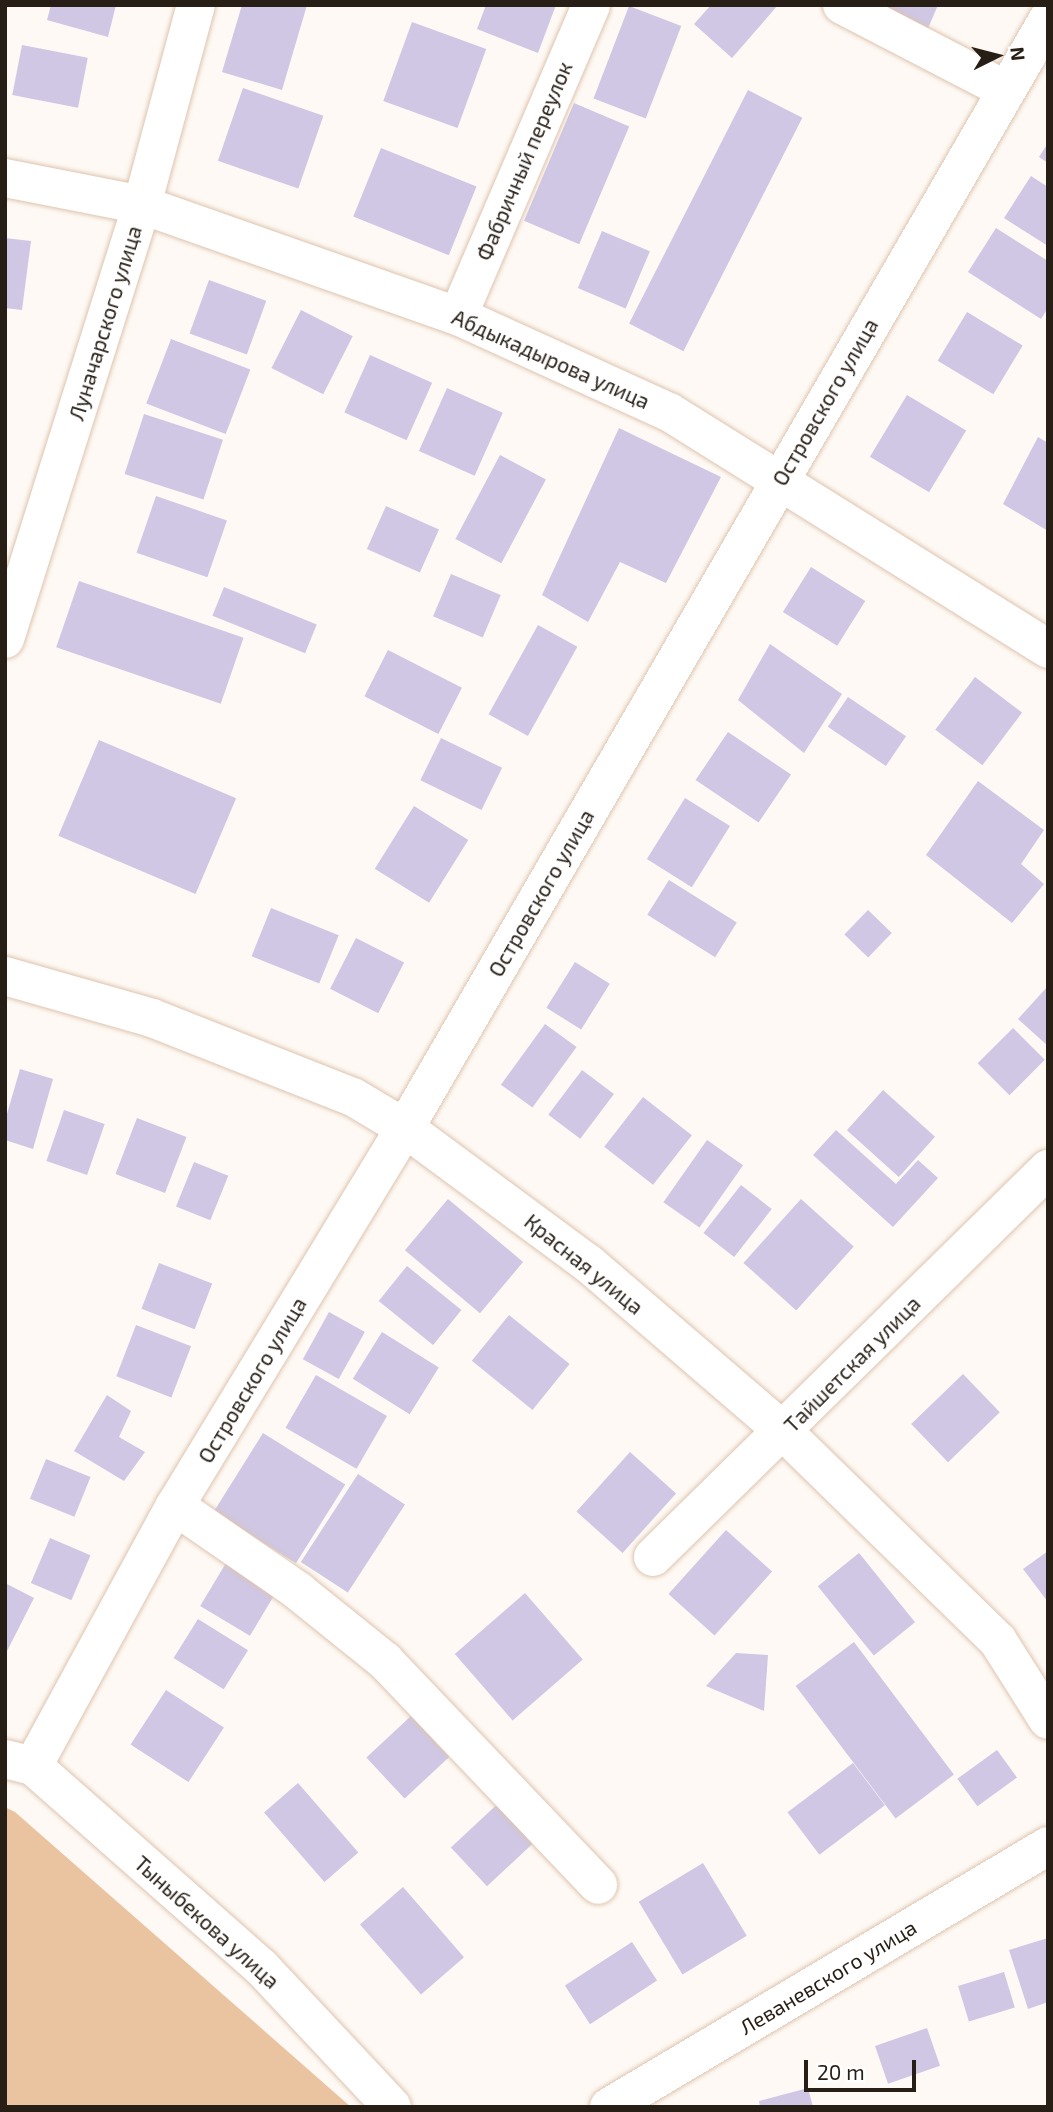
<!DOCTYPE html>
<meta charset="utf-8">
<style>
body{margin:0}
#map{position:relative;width:1053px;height:2112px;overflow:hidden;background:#fef9f4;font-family:"Exo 2",sans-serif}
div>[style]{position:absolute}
.green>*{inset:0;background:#eac3a1}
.building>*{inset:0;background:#cfc7e4;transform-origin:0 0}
.roads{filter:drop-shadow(0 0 2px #dec4af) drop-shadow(0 0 2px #dec4af)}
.minor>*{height:38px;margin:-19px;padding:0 19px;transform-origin:19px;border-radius:19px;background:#fff}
span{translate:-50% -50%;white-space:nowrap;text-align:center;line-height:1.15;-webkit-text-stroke:6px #fff;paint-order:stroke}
.street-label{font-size:21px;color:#271e16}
.frame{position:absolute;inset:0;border:7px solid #271e16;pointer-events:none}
.north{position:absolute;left:962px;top:21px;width:70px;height:70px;-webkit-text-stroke:5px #fff;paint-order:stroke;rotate:84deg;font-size:19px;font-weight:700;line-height:28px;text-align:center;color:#271e16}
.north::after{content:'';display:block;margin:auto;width:24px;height:32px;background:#271e16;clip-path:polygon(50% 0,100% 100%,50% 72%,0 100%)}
.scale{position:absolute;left:804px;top:2060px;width:112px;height:32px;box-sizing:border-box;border:4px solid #271e16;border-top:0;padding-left:9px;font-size:21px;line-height:24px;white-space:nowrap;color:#271e16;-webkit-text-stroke:5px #fff;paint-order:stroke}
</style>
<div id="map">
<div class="green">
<div style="clip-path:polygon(5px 1807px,15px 1812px,351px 2107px,5px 2107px)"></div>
</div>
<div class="building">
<div style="clip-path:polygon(51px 5px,116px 5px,108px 37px,47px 20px)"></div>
<div style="clip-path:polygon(242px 5px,307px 5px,282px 90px,222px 72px)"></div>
<div style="clip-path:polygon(486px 5px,556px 5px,538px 53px,477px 29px)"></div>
<div style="clip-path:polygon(711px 5px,778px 5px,732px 58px,694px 24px)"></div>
<div style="clip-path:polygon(865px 5px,938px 5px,926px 33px)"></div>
<div style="left:629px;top:6px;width:56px;height:99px;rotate:21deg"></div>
<div style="left:412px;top:22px;width:79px;height:84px;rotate:20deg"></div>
<div style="left:22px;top:45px;width:67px;height:51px;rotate:11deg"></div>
<div style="left:243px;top:88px;width:85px;height:77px;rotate:19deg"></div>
<div style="left:748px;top:90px;width:61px;height:262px;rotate:27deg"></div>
<div style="left:574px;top:103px;width:60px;height:128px;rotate:23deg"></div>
<div style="clip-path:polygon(1048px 143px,1048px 163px,1039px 157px)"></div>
<div style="left:381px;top:148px;width:103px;height:74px;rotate:22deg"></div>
<div style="clip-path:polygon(1031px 176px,1048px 187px,1048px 246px,1004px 218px)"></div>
<div style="clip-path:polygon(996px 228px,1048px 261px,1048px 308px,1041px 319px,968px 272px)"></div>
<div style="left:602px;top:231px;width:52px;height:62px;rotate:23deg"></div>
<div style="clip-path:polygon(5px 238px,31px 241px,22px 310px,5px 308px)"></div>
<div style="left:209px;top:280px;width:61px;height:57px;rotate:20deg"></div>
<div style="left:301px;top:310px;width:58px;height:65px;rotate:27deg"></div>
<div style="left:967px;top:312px;width:65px;height:57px;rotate:31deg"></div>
<div style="left:171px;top:339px;width:85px;height:69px;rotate:21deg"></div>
<div style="left:370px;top:355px;width:68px;height:63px;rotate:24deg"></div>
<div style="left:447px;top:388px;width:61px;height:69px;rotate:24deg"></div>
<div style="left:907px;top:395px;width:69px;height:72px;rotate:31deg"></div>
<div style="left:144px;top:414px;width:83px;height:63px;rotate:18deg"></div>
<div style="clip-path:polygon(619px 428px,721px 477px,666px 583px,620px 562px,588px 622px,542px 595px)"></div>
<div style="clip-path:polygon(1038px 437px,1048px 443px,1048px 531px,1003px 504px)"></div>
<div style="left:500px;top:455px;width:52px;height:95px;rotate:28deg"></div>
<div style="left:156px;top:496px;width:75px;height:60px;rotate:19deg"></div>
<div style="left:386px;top:506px;width:58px;height:47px;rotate:24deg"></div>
<div style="left:811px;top:567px;width:64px;height:53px;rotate:32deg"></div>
<div style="left:451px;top:574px;width:54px;height:46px;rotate:23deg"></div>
<div style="left:79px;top:581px;width:174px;height:70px;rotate:19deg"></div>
<div style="left:224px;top:587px;width:100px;height:31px;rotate:22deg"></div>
<div style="left:538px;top:625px;width:45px;height:102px;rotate:29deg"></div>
<div style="clip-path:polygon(770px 644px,842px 694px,804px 753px,738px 700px)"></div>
<div style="left:388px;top:650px;width:83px;height:52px;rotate:27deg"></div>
<div style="left:975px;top:677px;width:59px;height:66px;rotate:37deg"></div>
<div style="left:848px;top:697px;width:70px;height:36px;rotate:34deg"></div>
<div style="left:728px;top:732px;width:76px;height:58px;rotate:34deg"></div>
<div style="left:441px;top:738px;width:68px;height:47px;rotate:26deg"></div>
<div style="left:99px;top:740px;width:149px;height:104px;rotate:23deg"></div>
<div style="clip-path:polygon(978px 781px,1044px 830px,1021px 864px,1044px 884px,1012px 923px,926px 855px)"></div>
<div style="left:685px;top:798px;width:53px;height:72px;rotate:32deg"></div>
<div style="left:414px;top:806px;width:64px;height:74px;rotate:32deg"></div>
<div style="left:669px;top:880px;width:80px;height:41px;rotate:32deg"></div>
<div style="left:271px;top:908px;width:73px;height:52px;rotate:22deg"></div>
<div style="left:868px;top:910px;width:33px;height:34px;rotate:44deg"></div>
<div style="left:356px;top:938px;width:54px;height:57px;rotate:27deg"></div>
<div style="left:575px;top:962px;width:41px;height:54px;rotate:32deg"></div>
<div style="clip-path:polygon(1048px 986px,1048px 1046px,1018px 1019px)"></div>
<div style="left:545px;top:1024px;width:39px;height:75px;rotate:36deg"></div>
<div style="left:1013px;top:1028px;width:45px;height:50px;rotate:45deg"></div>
<div style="clip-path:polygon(20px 1069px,53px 1079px,33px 1149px,5px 1140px,5px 1121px)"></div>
<div style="left:582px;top:1070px;width:40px;height:56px;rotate:37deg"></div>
<div style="left:883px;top:1090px;width:70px;height:54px;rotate:42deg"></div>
<div style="left:643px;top:1097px;width:62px;height:63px;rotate:38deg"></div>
<div style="left:64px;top:1110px;width:43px;height:54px;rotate:19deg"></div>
<div style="left:137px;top:1118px;width:53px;height:60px;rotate:21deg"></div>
<div style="clip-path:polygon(836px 1130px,896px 1184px,918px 1160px,938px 1178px,893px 1227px,813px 1155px)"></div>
<div style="left:707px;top:1140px;width:44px;height:76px;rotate:35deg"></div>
<div style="left:194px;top:1162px;width:37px;height:48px;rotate:22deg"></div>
<div style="left:741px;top:1185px;width:39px;height:61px;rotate:38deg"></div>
<div style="left:448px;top:1199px;width:98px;height:67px;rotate:40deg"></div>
<div style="left:801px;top:1199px;width:71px;height:86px;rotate:42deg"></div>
<div style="left:159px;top:1263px;width:57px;height:49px;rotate:21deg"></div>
<div style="left:407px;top:1266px;width:70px;height:45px;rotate:39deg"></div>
<div style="left:329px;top:1312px;width:41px;height:54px;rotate:29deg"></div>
<div style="left:509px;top:1315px;width:78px;height:59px;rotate:39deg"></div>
<div style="left:136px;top:1325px;width:59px;height:55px;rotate:21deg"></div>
<div style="left:382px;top:1332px;width:67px;height:55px;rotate:32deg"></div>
<div style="left:963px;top:1374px;width:53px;height:72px;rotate:46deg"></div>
<div style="left:316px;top:1375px;width:82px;height:61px;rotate:30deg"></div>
<div style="clip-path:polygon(107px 1395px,131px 1411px,119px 1437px,145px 1452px,124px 1481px,74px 1451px)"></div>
<div style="left:263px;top:1433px;width:97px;height:93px;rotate:32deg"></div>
<div style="left:630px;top:1452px;width:62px;height:80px;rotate:42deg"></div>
<div style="left:46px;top:1459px;width:48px;height:43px;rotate:22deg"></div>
<div style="left:358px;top:1474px;width:56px;height:105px;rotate:33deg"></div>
<div style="left:726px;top:1530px;width:62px;height:86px;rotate:42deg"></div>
<div style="left:50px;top:1538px;width:44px;height:49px;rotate:23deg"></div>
<div style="clip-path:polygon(1048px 1551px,1048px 1602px,1023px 1569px)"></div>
<div style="left:859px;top:1553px;width:89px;height:53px;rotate:51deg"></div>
<div style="left:229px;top:1558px;width:58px;height:56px;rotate:31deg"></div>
<div style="clip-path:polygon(5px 1583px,34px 1598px,5px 1655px)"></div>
<div style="left:525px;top:1593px;width:88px;height:93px;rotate:49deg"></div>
<div style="left:198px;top:1619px;width:59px;height:46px;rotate:32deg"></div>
<div style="left:854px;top:1642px;width:166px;height:73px;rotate:53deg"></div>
<div style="clip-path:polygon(736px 1653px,768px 1655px,764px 1711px,706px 1686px)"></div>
<div style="left:166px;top:1690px;width:69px;height:65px;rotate:33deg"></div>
<div style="left:411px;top:1716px;width:56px;height:61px;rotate:47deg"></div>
<div style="left:997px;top:1750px;width:34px;height:49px;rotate:54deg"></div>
<div style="left:853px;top:1763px;width:53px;height:82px;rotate:53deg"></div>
<div style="left:298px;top:1783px;width:92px;height:45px;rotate:49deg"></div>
<div style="left:505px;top:1797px;width:53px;height:74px;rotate:47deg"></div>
<div style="left:703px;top:1863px;width:85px;height:75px;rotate:59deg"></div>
<div style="left:403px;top:1887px;width:93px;height:57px;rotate:49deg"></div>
<div style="clip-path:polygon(1048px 1938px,1048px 2002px,1028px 2009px,1009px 1950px)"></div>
<div style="left:632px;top:1942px;width:46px;height:80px;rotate:57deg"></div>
<div style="left:1004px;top:1972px;width:37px;height:48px;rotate:73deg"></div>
<div style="left:927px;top:2028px;width:40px;height:55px;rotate:71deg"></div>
<div style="clip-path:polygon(808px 2088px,813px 2107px,760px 2107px,759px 2101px)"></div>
</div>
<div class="roads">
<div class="minor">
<div style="left:842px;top:5px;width:185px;rotate:27.4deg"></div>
<div style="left:5px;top:178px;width:140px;rotate:11.1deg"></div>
<div style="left:142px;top:205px;width:335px;rotate:19.4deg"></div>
<div style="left:458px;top:316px;width:232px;rotate:24.5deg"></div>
<div style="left:669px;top:412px;width:447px;rotate:32deg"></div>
<div style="left:458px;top:316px;width:338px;rotate:-66.8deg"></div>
<div style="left:5px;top:639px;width:455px;rotate:-72.5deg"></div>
<div style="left:142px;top:205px;width:207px;rotate:-74.9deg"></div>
<div style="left:5px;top:976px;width:153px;rotate:15.9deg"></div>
<div style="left:152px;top:1018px;width:216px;rotate:21.5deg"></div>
<div style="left:353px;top:1097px;width:61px;rotate:30.8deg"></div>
<div style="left:405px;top:1128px;width:229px;rotate:36.5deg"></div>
<div style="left:589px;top:1264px;width:257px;rotate:40.7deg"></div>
<div style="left:784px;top:1432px;width:299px;rotate:44.3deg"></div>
<div style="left:998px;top:1641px;width:93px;rotate:57.7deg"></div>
<div style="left:175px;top:1506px;width:150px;rotate:34.6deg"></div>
<div style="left:298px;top:1591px;width:112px;rotate:38.8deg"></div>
<div style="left:385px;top:1661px;width:309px;rotate:46.4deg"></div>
<div style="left:653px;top:1557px;width:554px;rotate:-44.49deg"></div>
<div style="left:5px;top:1759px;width:29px;rotate:14deg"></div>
<div style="left:33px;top:1766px;width:305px;rotate:41.4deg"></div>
<div style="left:262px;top:1968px;width:190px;rotate:46.9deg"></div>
<div style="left:33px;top:1766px;width:296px;rotate:-61.4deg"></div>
<div style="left:175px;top:1506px;width:442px;rotate:-58.7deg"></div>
<div style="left:405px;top:1128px;width:1282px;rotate:-59.89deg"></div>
<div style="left:609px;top:2107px;width:511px;rotate:-30.73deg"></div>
</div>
</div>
<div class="street-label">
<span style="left:524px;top:161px;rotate:-67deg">Фабричный переулок</span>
<span style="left:105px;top:323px;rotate:-73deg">Луначарского улица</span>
<span style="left:551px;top:359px;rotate:24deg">Абдыкадырова улица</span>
<span style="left:825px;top:402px;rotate:-60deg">Островского улица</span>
<span style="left:541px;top:893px;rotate:-60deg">Островского улица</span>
<span style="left:584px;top:1264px;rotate:39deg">Красная улица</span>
<span style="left:852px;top:1364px;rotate:-45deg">Тайшетская улица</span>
<span style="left:252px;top:1380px;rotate:-59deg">Островского улица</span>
<span style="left:207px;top:1922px;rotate:42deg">Тыныбекова улица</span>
<span style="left:828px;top:1977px;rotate:-31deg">Леваневского улица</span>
</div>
<div class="frame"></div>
<div class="north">N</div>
<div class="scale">20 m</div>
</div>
